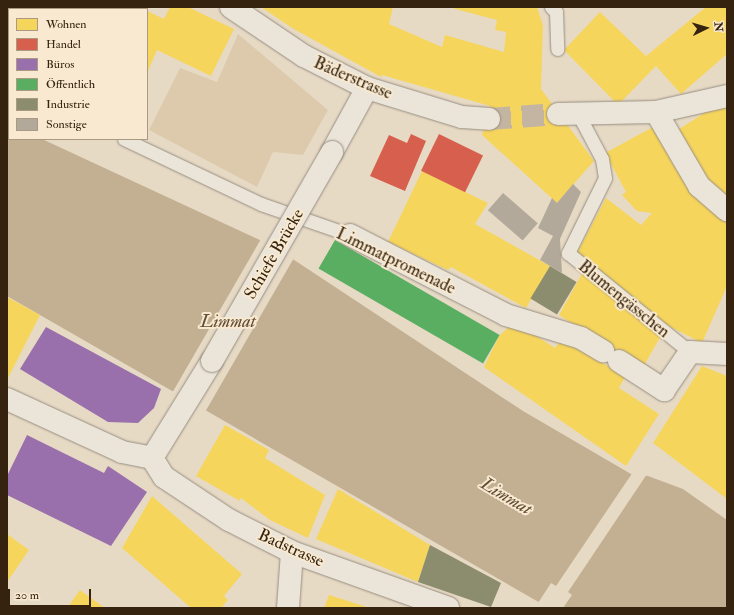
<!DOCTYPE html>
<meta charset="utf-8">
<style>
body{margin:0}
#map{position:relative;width:734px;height:615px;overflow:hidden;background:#e7dac5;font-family:"IM FELL Double Pica",serif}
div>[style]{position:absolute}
.green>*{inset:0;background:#ddcaad}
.water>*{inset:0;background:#c3b093}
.pier>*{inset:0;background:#e7dac5;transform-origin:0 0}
.homes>*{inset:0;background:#f6d55c;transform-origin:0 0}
.shops>*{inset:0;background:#d6604d;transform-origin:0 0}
.offices>*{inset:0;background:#9970ab}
.public>*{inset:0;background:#5aae61;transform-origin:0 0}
.industry>*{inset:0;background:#8c8c6e;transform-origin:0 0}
.building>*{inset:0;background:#b3a99a;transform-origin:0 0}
.minor-tunnel>*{height:22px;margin-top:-11px;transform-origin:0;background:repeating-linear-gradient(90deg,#c3b5a1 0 22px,transparent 0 33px)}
.roads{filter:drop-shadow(0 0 1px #988e80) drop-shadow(0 0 1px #988e80)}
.service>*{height:13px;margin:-6.5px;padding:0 6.5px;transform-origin:6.5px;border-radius:6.5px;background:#eae4d9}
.minor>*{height:22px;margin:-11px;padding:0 11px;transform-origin:11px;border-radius:11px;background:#eae4d9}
.bridges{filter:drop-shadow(0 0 1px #988e80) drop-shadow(0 0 1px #988e80)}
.minor-bridge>*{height:22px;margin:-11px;padding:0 11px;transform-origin:11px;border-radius:11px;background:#eae4d9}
span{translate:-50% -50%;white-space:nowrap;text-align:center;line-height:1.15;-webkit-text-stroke:4px #f8e9d0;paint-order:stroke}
.street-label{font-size:17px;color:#35230f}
.water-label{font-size:18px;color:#614e36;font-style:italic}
.frame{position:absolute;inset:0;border:8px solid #35230f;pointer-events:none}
.legend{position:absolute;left:8px;top:8px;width:140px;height:132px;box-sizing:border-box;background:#f8e9d0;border:1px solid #aa9a83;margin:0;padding:5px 7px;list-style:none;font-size:12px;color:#35230f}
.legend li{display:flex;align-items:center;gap:8px;height:20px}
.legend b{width:20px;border:1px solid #aa9a83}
.north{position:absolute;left:686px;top:8px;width:40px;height:40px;-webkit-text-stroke:3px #f8e9d0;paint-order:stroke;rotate:85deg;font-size:11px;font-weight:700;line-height:16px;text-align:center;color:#35230f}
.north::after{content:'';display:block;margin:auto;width:14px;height:18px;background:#35230f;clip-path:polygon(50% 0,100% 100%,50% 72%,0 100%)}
.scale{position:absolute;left:8px;top:589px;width:83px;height:18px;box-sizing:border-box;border:2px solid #35230f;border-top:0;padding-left:5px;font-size:12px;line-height:14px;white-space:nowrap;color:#35230f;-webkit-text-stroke:3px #f8e9d0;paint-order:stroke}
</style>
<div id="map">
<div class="green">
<div style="clip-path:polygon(238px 34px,328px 110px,303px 155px,273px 152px,257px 187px,149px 130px,180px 68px,217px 82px)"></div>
</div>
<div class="water">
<div style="clip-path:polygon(7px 123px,9px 139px,42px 139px,273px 246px,523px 411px,631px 474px,648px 476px,683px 489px,727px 520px,727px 608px,549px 608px,7px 296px)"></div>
</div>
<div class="pier">
<div style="left:261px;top:239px;width:38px;height:178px;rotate:30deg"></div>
<div style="clip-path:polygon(633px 472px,647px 474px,568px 592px,572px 595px,563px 608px,546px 608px,538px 603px,551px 583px,556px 586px)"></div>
</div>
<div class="homes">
<div style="left:33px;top:7px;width:107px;height:2px"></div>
<div style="clip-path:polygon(170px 7px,188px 7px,234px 29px,211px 76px,157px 50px,147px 73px,147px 11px,164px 19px)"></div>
<div style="clip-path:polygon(261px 7px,393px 7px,389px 24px,442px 47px,445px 35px,504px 52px,506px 32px,495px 30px,497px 20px,455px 9px,455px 7px,537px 7px,543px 25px,541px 89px,594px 161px,557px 203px,482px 135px,490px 106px,382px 75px,381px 77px,292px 28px)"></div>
<div style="clip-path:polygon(706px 7px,727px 7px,727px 54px,681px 94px,656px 66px,618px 105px,564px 50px,600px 12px,646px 56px)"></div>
<div style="clip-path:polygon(727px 104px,727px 196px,705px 179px,673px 133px,709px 110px)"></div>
<div style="clip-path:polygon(653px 127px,674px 166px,701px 201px,727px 222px,727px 286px,702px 343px,663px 323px,577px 253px,606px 198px,641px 225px,652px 213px,637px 211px,622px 195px,626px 192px,605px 153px)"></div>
<div style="clip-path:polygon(422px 171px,488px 203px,475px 224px,550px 266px,526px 308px,451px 267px,448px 270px,388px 242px)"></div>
<div style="clip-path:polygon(583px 272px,662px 334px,642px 369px,559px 315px)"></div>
<div style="clip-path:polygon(7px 297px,40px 315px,7px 380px)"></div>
<div style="clip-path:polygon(514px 322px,555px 348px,563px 337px,625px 377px,619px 388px,659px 414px,626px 466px,484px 367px,499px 336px)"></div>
<div style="clip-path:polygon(702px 366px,727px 376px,727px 499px,653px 443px)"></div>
<div style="clip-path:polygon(225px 425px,269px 450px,265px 458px,325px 495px,308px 538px,270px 520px,241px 498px,240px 501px,196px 476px)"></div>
<div style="clip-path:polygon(338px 489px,430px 545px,418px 582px,316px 539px)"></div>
<div style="clip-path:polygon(152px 496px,242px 574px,224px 596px,228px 600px,221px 608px,191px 608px,122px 548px)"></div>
<div style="clip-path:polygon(7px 534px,29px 550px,7px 582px)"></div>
<div style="clip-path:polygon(80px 590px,105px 608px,67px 608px)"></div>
<div style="clip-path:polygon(329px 595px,370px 608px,324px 608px)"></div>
</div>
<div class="shops">
<div style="clip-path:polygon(411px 134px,426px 141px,405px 191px,370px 176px,389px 135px,407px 143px)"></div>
<div style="left:439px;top:134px;width:49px;height:41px;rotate:26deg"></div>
</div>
<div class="offices">
<div style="clip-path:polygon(46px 327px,161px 389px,154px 408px,138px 423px,108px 422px,20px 369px)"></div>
<div style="clip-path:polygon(27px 435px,104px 473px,108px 466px,147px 492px,111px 546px,7px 495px,7px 476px)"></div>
</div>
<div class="public">
<div style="left:335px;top:240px;width:190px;height:33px;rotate:30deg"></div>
</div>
<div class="industry">
<div style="left:550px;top:266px;width:31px;height:38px;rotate:31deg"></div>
<div style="clip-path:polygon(430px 545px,501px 583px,491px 607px,418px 582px)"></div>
</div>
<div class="building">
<div style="clip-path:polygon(573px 184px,581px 192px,560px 239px,562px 273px,540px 260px,553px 236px,538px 228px,552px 198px,557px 203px)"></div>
<div style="left:503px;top:193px;width:46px;height:23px;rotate:41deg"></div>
</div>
<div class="minor-tunnel">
<div style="left:489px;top:119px;width:69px;rotate:-4.1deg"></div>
</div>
<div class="roads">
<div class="service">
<div style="left:551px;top:7px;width:7px;rotate:45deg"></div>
<div style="left:556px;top:12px;width:37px;rotate:88deg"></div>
<div style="left:7px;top:83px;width:2px;rotate:27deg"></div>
<div style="left:577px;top:112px;width:53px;rotate:62deg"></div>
<div style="left:602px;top:159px;width:19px;rotate:81deg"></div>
<div style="left:605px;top:178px;width:84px;rotate:116.3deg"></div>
<div style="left:568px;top:253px;width:157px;rotate:39.1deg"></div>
<div style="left:124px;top:139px;width:152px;rotate:25.4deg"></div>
<div style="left:261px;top:204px;width:94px;rotate:19.2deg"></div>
</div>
<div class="minor">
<div style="left:231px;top:7px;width:88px;rotate:33.9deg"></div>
<div style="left:304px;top:56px;width:71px;rotate:26.9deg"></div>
<div style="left:367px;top:88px;width:99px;rotate:17deg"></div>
<div style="left:462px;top:117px;width:27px;rotate:4deg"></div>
<div style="left:656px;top:112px;width:86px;rotate:59.8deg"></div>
<div style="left:699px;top:186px;width:37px;rotate:41deg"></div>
<div style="left:558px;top:114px;width:98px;rotate:-1.2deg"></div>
<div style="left:656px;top:112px;width:73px;rotate:-12.7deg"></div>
<div style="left:332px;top:152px;width:73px;rotate:-61.3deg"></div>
<div style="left:350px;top:235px;width:175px;rotate:27.1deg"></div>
<div style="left:506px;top:315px;width:78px;rotate:17deg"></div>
<div style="left:581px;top:338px;width:26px;rotate:31deg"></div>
<div style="left:619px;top:361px;width:54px;rotate:32.8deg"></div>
<div style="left:664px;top:390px;width:46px;rotate:-55.6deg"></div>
<div style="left:690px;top:352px;width:37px;rotate:3deg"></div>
<div style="left:7px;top:399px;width:127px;rotate:24.7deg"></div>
<div style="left:122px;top:452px;width:31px;rotate:11deg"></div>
<div style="left:152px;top:458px;width:22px;rotate:58deg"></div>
<div style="left:164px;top:477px;width:78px;rotate:33.5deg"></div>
<div style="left:229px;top:520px;width:71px;rotate:26.9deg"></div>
<div style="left:292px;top:552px;width:166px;rotate:19.7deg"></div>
<div style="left:152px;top:458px;width:114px;rotate:-58.3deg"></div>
<div style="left:288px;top:608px;width:56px;rotate:-85.9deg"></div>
</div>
</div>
<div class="bridges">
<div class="minor-bridge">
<div style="left:212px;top:361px;width:241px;rotate:-60.1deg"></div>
</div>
</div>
<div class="street-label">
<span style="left:353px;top:78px;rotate:23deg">Bäderstrasse</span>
<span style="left:274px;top:254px;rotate:-60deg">Schiefe Brücke</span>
<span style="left:396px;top:261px;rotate:26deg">Limmatpromenade</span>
<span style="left:624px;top:299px;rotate:39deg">Blumengässchen</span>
<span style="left:291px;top:548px;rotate:24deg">Badstrasse</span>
</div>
<div class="water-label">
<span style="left:228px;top:322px">Limmat</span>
<span style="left:506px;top:497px;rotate:31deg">Limmat</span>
</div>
<div class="frame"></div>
<ul class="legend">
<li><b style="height:11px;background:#f6d55c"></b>Wohnen</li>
<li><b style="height:11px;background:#d6604d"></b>Handel</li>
<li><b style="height:11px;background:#9970ab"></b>Büros</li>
<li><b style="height:11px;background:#5aae61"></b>Öffentlich</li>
<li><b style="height:11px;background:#8c8c6e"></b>Industrie</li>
<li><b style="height:11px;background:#b3a99a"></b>Sonstige</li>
</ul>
<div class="north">N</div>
<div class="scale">20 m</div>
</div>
